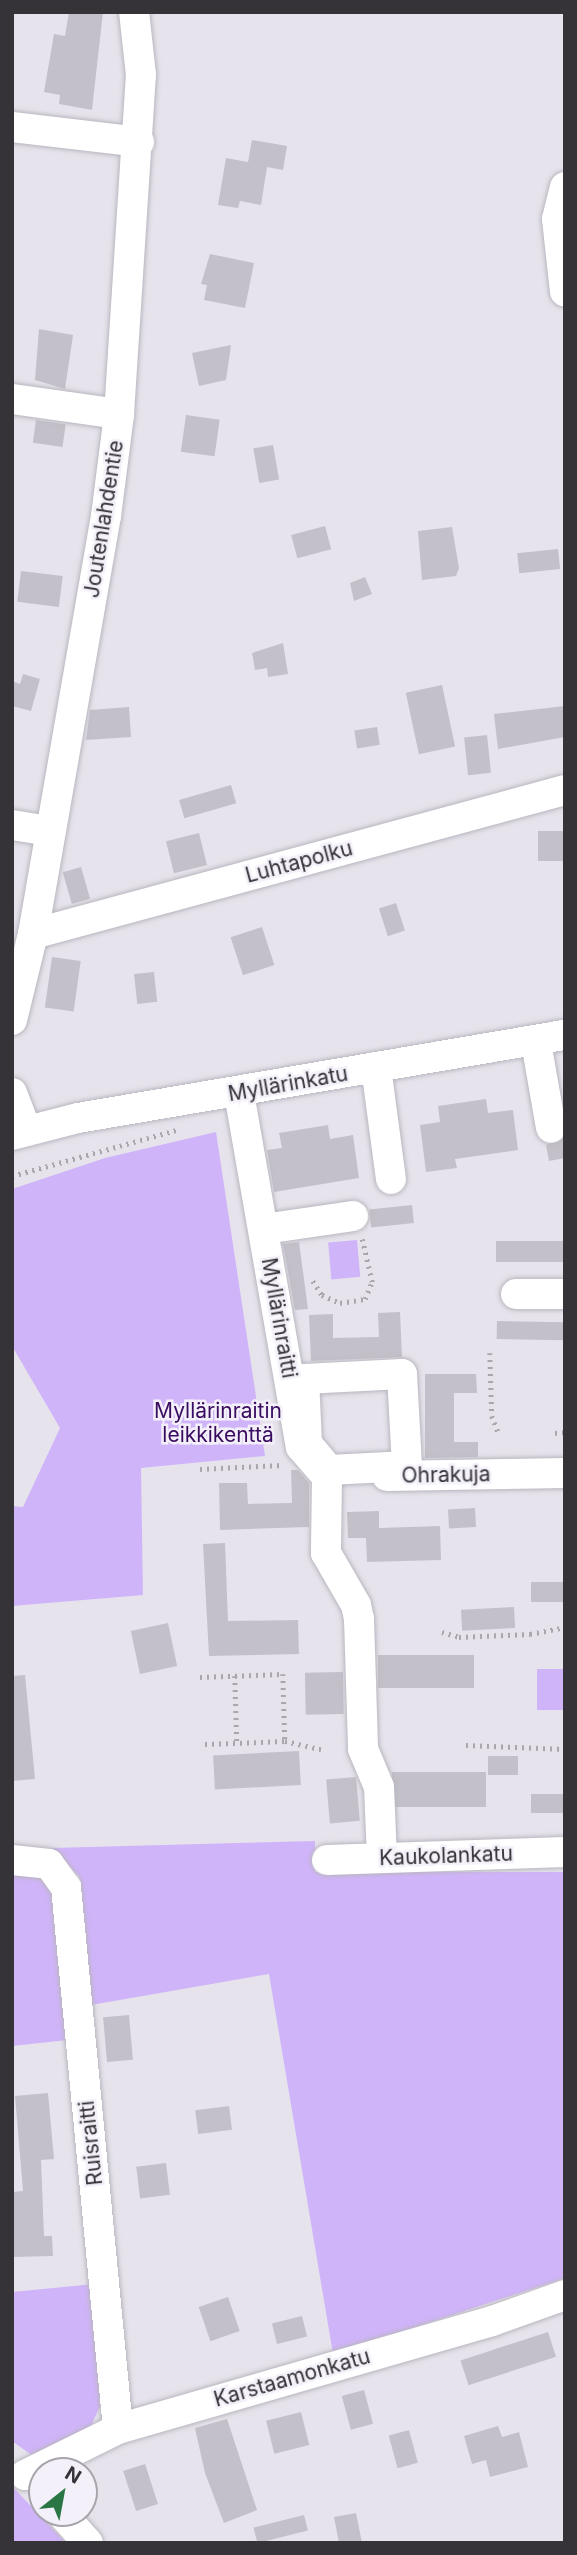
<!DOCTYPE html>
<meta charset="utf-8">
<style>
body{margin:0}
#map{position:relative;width:577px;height:2555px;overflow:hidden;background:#e6e3ec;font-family:Inter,sans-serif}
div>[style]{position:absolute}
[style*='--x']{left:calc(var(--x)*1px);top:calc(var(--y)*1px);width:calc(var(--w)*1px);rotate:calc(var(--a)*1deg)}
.green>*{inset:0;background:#d0b4fa;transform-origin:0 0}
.building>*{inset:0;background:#c3c0c9;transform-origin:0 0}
.path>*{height:4.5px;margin-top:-2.25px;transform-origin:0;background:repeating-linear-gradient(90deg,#a9a6ae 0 2px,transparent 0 7px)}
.roads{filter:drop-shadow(0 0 2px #b9b6bf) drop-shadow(0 0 2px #b9b6bf)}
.minor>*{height:30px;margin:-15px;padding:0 15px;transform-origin:15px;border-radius:15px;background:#fff}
span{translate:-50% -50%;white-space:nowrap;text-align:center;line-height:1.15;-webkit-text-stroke:5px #f3f0f9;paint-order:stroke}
.street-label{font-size:21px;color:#353337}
.park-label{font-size:21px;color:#390c60}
.frame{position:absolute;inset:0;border:14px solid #353337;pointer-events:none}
.north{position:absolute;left:28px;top:2457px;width:70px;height:70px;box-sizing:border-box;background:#f3f0f9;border:2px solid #a7a4ab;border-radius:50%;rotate:31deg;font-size:19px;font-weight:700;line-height:28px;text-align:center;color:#353337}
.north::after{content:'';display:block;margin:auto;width:24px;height:32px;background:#2a7645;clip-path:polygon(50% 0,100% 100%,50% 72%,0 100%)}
</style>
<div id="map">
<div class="green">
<div style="clip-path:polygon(216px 1132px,265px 1456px,141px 1468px,143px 1595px,12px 1606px,12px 1506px,23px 1507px,60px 1428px,12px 1346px,12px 1189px,105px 1158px)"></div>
<div style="left:357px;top:1240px;width:37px;height:29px;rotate:85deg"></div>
<div style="left:565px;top:1669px;width:41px;height:28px;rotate:90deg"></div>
<div style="clip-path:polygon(315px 1841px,315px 1872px,565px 1872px,565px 2278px,333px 2354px,269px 1974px,91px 2005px,79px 1876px,52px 1848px)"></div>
<div style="clip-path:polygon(12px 1870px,33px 1872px,46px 1881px,55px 1897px,68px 2040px,12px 2046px)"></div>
<div style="clip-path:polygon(94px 2284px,104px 2383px,101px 2404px,91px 2426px,46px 2455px,33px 2456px,12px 2441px,12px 2292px)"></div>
<div style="clip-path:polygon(12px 2486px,66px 2543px,12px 2543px)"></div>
</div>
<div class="building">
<div style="clip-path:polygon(69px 12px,103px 12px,92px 110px,59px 104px,60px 95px,44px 92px,54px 34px,65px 36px)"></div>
<div style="clip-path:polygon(252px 140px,287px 146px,283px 170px,267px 167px,261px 205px,240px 201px,238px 208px,218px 205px,226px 158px,248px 162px)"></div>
<div style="clip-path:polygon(210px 254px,254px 263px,245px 308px,204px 300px,207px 285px,201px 284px)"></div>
<div style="clip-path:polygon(39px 329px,73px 335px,65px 389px,35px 380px)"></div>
<div style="clip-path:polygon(231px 345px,226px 380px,199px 386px,192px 353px)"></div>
<div style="left:186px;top:415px;width:34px;height:37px;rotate:8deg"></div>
<div style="left:36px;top:420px;width:30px;height:23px;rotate:8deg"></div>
<div style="left:273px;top:445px;width:35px;height:20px;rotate:80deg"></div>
<div style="left:325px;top:526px;width:24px;height:35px;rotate:75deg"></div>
<div style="clip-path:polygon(452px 527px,459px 568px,456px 576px,422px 580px,418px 531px)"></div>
<div style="left:558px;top:549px;width:20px;height:41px;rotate:84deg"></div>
<div style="left:21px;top:571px;width:42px;height:31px;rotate:7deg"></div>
<div style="clip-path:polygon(365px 577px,372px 594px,354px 601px,350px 583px)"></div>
<div style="clip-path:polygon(283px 643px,288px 674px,268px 677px,267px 668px,255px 670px,252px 653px)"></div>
<div style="clip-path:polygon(23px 674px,40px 679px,31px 711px,12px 706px,12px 681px,20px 684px)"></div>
<div style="left:442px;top:685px;width:63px;height:37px;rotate:78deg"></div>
<div style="clip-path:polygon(565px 706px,565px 737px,498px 749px,494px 714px)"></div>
<div style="clip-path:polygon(129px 707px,131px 737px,86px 740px,90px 710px)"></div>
<div style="left:377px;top:727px;width:18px;height:23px;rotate:81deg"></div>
<div style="left:487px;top:735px;width:38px;height:23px;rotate:84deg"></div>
<div style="left:231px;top:785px;width:19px;height:54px;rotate:74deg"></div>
<div style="left:565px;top:831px;width:30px;height:27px;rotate:90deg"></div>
<div style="left:199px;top:833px;width:33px;height:34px;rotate:76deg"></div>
<div style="left:81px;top:867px;width:33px;height:19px;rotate:74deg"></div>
<div style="left:396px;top:903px;width:29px;height:18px;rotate:72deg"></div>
<div style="left:262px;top:927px;width:40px;height:33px;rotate:72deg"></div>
<div style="left:52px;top:957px;width:29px;height:51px;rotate:8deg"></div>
<div style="left:154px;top:972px;width:30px;height:20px;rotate:84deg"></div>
<div style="clip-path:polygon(486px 1099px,488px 1113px,513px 1110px,518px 1150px,455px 1159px,457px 1168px,426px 1172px,420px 1125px,440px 1122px,438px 1106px)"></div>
<div style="clip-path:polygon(328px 1125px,330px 1139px,353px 1135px,359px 1178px,274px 1192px,267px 1150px,282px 1148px,279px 1133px)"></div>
<div style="clip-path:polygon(565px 1138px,565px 1158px,549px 1161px,546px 1145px)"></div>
<div style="left:412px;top:1205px;width:18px;height:43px;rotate:84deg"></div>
<div style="left:565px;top:1241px;width:21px;height:69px;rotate:90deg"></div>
<div style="clip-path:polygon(299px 1242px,308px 1309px,295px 1310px,283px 1244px)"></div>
<div style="clip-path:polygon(400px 1312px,402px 1357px,311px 1361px,309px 1315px,333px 1314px,333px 1338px,379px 1337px,378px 1313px)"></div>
<div style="left:497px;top:1321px;width:68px;height:18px;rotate:1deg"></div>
<div style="clip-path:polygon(425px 1374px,476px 1374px,477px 1393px,454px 1393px,454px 1442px,478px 1442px,478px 1457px,425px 1458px)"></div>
<div style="clip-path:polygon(291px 1470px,298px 1470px,309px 1483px,309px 1527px,220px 1530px,219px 1483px,247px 1483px,248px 1504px,292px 1503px)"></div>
<div style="left:475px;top:1508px;width:19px;height:27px;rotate:87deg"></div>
<div style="clip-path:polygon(379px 1511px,379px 1528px,440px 1526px,441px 1560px,367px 1562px,366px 1538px,348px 1538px,347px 1512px)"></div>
<div style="clip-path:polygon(225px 1543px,228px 1621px,298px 1620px,299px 1654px,209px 1656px,203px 1544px)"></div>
<div style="left:531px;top:1582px;width:34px;height:20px"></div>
<div style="left:514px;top:1607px;width:21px;height:53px;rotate:87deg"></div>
<div style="left:168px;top:1623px;width:44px;height:38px;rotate:78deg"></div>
<div style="left:474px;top:1655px;width:33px;height:96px;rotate:90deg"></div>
<div style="left:343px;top:1672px;width:42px;height:38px;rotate:89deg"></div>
<div style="clip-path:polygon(25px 1675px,35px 1779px,12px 1781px,12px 1676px)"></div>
<div style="left:299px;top:1751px;width:34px;height:86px;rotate:87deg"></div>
<div style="left:518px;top:1756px;width:19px;height:30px;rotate:90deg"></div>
<div style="left:392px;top:1772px;width:94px;height:35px"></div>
<div style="left:356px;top:1777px;width:44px;height:30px;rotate:85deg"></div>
<div style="left:565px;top:1794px;width:19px;height:34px;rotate:90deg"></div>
<div style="left:129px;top:2015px;width:45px;height:26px;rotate:85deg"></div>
<div style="clip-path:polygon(48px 2093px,54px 2159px,41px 2160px,44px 2236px,52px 2236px,53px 2256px,12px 2257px,12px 2192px,23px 2191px,15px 2096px)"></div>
<div style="left:229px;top:2106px;width:24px;height:34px;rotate:83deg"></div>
<div style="left:166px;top:2163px;width:32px;height:30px;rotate:83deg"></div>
<div style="left:228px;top:2297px;width:36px;height:31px;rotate:71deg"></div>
<div style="left:302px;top:2316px;width:21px;height:31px;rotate:76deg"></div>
<div style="left:548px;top:2332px;width:26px;height:92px;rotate:72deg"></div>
<div style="left:364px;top:2390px;width:35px;height:23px;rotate:75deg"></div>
<div style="left:301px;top:2412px;width:34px;height:36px;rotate:76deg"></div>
<div style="clip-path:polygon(227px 2419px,257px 2510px,224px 2523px,205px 2473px,195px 2428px)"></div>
<div style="clip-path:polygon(498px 2426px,502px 2437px,519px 2432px,528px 2467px,490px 2477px,486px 2460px,472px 2464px,464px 2436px)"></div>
<div style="left:409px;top:2430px;width:34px;height:21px;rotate:75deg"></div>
<div style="left:145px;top:2464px;width:42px;height:23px;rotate:72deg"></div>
<div style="clip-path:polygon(356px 2513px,362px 2543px,339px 2543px,334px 2517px)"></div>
<div style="left:304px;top:2515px;width:16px;height:52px;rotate:76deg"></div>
</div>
<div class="path">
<div style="--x:12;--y:1176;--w:174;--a:-15.6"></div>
<div style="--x:313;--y:1281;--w:17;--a:57"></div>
<div style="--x:322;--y:1295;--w:20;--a:24"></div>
<div style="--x:340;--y:1303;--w:25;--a:-9"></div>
<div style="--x:365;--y:1299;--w:18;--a:-68"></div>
<div style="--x:372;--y:1282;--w:44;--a:-103.1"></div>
<div style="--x:490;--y:1353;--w:63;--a:88.2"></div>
<div style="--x:492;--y:1416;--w:19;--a:69"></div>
<div style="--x:555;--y:1433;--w:10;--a:-6"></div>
<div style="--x:200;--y:1469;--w:83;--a:-2.8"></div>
<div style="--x:442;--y:1632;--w:18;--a:16"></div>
<div style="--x:459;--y:1637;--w:71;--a:-2.4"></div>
<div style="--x:530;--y:1634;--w:36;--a:-11"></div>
<div style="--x:235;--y:1676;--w:67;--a:88.3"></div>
<div style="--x:200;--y:1677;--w:83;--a:-2.1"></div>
<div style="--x:283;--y:1674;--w:67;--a:88.3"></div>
<div style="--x:205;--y:1744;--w:80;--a:-2.1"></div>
<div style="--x:285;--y:1741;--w:37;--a:13"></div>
<div style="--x:466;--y:1745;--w:99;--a:2.3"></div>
</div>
<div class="roads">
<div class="minor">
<div style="--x:12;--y:127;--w:128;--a:6.7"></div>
<div style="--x:565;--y:187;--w:33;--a:104"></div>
<div style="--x:557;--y:219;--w:73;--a:83.7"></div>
<div style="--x:12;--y:399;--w:108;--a:8"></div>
<div style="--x:12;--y:825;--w:38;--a:9"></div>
<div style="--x:33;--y:934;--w:551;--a:-15.15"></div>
<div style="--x:12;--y:1020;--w:89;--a:-76.3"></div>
<div style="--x:33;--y:934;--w:424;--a:-80.1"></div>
<div style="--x:106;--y:516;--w:103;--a:-82.7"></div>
<div style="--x:119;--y:414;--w:340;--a:-86.3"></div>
<div style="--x:141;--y:75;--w:63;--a:-96.3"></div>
<div style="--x:536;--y:1042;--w:87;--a:80.1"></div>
<div style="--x:376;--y:1067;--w:113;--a:82.4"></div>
<div style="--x:12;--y:1093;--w:39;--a:69"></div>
<div style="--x:239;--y:1093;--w:359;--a:80.1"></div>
<div style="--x:301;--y:1447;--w:40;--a:49"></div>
<div style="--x:327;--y:1477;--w:76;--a:90.8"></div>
<div style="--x:326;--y:1553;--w:60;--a:60"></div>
<div style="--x:356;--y:1605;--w:14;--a:78"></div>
<div style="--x:359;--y:1619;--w:130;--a:88.2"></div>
<div style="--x:363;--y:1749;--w:41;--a:67.2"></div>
<div style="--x:379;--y:1787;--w:71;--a:87.6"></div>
<div style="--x:12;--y:1135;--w:68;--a:-14.4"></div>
<div style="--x:78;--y:1118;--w:494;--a:-9.7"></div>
<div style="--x:264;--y:1229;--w:90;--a:-8.3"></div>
<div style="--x:516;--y:1294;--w:49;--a:0"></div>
<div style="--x:402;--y:1374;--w:92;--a:86.9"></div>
<div style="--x:407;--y:1466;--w:78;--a:177.1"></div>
<div style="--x:329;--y:1470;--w:34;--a:-130"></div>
<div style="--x:307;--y:1444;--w:65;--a:-92.6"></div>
<div style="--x:304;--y:1379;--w:98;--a:-2.9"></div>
<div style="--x:387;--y:1476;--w:178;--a:-1"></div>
<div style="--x:12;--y:1860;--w:37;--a:6"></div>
<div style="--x:49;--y:1864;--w:29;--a:54"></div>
<div style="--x:66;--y:1887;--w:544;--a:84.52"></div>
<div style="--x:327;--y:1860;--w:238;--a:-1.9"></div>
<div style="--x:25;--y:2475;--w:104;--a:-26.3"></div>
<div style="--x:118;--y:2429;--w:389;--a:-16.1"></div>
<div style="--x:492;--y:2321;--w:77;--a:-19.6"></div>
<div style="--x:61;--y:2513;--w:40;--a:48"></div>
</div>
</div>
<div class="street-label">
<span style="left:104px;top:519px;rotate:-81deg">Joutenlahdentie</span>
<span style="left:299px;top:862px;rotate:-15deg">Luhtapolku</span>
<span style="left:288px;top:1084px;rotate:-10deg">Myllärinkatu</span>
<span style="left:279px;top:1318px;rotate:80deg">Myllärinraitti</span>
<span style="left:446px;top:1475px;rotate:-1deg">Ohrakuja</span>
<span style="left:446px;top:1856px;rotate:-2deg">Kaukolankatu</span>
<span style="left:91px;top:2143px;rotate:-96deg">Ruisraitti</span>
<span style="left:292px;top:2378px;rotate:-16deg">Karstaamonkatu</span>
</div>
<div class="park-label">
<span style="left:218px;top:1423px">Myllärinraitin<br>leikkikenttä</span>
</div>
<div class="frame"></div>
<div class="north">N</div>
</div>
